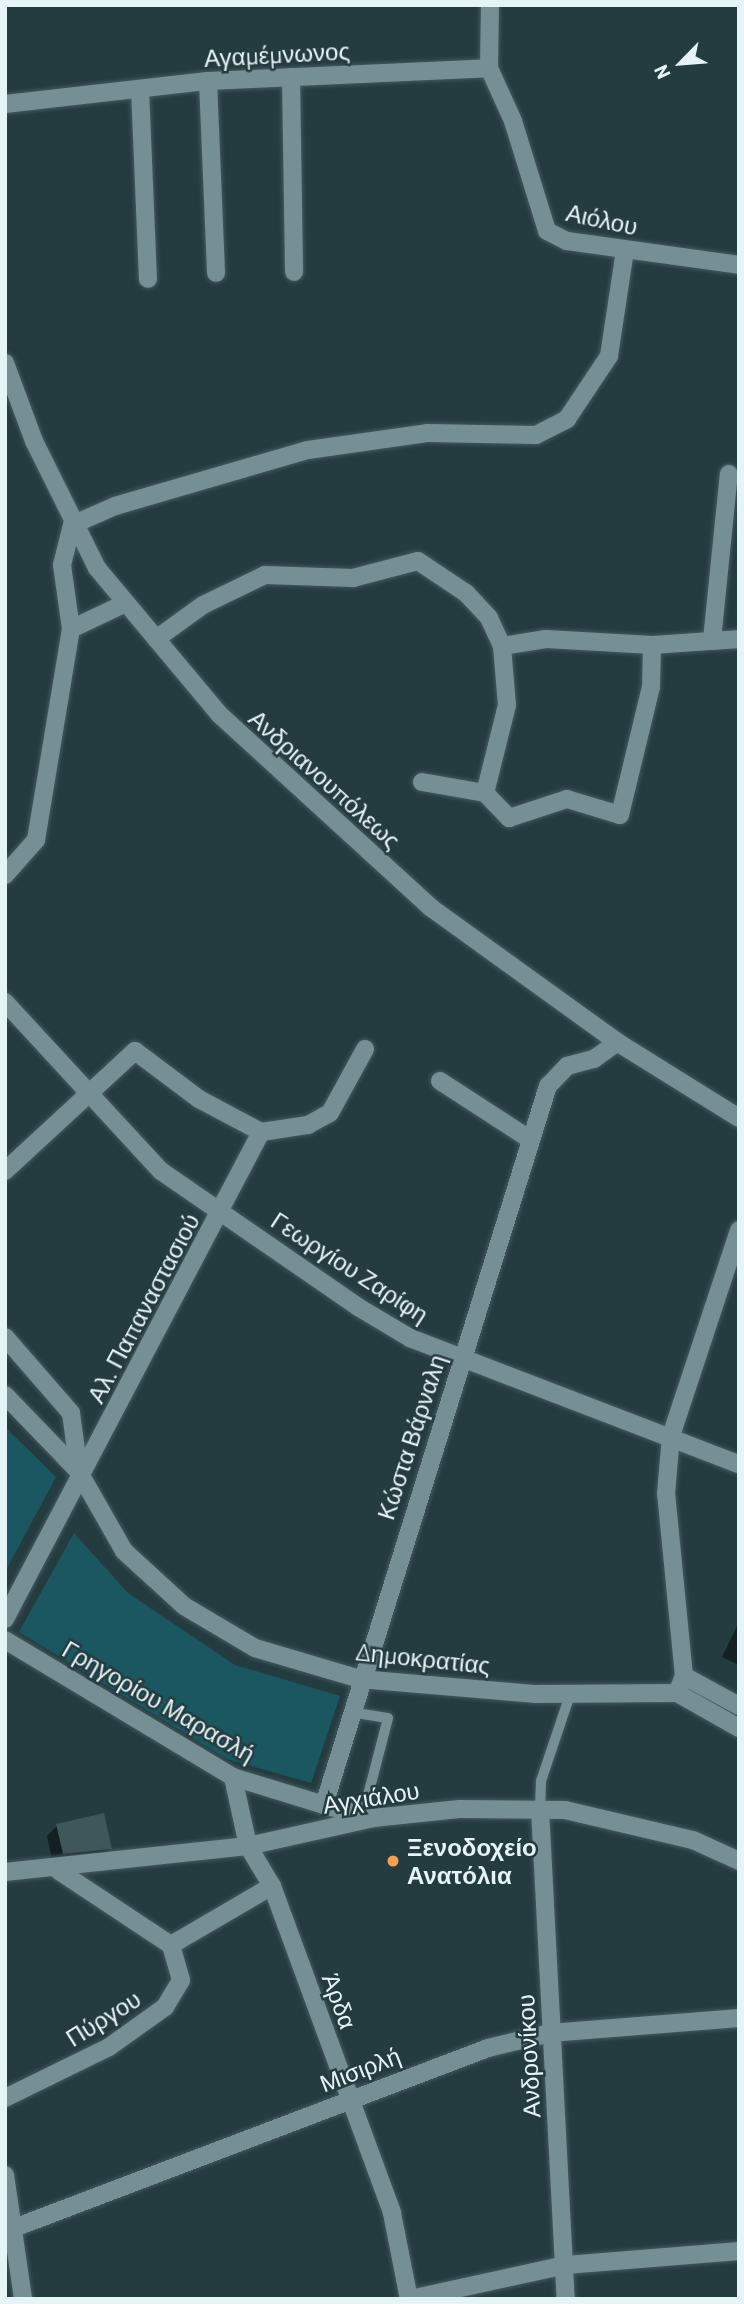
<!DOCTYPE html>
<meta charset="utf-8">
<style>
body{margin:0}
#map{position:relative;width:744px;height:2304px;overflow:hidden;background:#243b40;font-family:Barlow,sans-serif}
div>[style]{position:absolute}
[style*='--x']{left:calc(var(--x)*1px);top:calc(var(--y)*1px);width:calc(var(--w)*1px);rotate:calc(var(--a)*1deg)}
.green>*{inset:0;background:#1a5761}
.shadow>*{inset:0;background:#0007}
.building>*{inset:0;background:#3f565b}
.roads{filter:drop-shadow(0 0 2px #44595c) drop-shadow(0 0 2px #44595c)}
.service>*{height:10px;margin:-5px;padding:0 5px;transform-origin:5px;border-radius:5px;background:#768f94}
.minor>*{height:18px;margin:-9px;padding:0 9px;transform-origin:9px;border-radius:9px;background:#768f94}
.tertiary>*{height:18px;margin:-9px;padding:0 9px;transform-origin:9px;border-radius:9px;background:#768f94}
.dots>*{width:19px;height:19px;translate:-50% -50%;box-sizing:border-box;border:4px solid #243b40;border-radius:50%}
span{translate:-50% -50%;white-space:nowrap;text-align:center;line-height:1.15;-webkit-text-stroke:5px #243b40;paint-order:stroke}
.street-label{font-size:24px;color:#e7f4f7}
.poi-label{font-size:24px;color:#e7f4f7;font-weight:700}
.left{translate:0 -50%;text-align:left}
.frame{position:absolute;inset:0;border:7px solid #e7f4f7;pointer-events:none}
.north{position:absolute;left:646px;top:28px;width:70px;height:70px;-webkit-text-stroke:5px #243b40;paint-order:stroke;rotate:245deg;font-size:19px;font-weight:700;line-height:28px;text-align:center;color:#e7f4f7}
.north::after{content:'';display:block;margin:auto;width:24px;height:32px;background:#e7f4f7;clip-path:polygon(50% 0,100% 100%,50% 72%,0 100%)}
</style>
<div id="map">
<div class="green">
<div style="clip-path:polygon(5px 1427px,56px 1477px,5px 1572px)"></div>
<div style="clip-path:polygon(74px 1533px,128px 1593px,235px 1665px,340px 1696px,311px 1783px,227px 1759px,19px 1632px)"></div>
</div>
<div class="shadow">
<div style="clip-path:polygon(739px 1622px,739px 1665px,722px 1657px)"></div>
<div style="clip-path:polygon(57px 1826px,110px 1849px,100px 1858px,53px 1864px,47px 1836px)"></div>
</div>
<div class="building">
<div style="clip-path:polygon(104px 1813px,112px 1849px,63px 1854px,56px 1824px)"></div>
</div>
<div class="roads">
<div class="service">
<div style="--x:350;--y:1712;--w:38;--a:9"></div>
<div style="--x:388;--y:1718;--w:100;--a:104.5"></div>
<div style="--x:540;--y:1809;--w:28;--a:-88"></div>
<div style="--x:541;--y:1781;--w:91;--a:-71.4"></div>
</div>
<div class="minor">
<div style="--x:489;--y:68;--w:58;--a:65.6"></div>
<div style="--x:513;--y:121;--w:115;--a:72.8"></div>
<div style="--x:547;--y:231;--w:22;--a:27"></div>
<div style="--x:567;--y:241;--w:174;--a:7.9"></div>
<div style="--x:291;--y:77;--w:195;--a:89.1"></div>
<div style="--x:208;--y:81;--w:192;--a:87.6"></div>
<div style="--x:140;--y:89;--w:190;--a:87.6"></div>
<div style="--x:5;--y:104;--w:204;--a:-6.5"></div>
<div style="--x:208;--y:81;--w:281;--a:-2.6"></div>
<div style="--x:489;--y:68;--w:63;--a:-89.1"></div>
<div style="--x:5;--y:363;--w:83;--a:69.6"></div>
<div style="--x:34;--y:441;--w:142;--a:63.6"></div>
<div style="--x:97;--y:568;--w:192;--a:50.1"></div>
<div style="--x:220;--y:715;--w:285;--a:42.4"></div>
<div style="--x:430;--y:907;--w:231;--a:35.8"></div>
<div style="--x:617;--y:1042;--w:144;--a:31.9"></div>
<div style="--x:71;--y:629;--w:65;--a:-98"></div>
<div style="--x:62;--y:565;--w:41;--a:-76"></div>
<div style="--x:72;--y:525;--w:47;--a:-23.8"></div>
<div style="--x:115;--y:506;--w:201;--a:-16.2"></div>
<div style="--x:308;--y:450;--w:120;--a:-8.1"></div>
<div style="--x:427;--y:433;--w:109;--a:1.1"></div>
<div style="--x:536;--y:435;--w:35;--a:-27"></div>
<div style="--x:567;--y:419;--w:76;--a:-56.3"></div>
<div style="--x:609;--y:356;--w:107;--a:-81.4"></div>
<div style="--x:156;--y:639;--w:58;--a:-35.9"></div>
<div style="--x:203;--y:605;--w:69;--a:-25.8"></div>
<div style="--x:265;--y:575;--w:88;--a:2"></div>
<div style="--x:353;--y:578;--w:67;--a:-14.7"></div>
<div style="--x:418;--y:561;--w:58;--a:33.7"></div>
<div style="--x:466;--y:593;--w:34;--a:47"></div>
<div style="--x:489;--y:618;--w:31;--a:65"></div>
<div style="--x:502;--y:646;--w:59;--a:85.2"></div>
<div style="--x:507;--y:705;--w:91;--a:104"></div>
<div style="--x:485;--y:793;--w:35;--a:46"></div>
<div style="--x:509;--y:818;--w:61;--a:-18.1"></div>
<div style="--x:567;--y:799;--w:55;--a:16.8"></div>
<div style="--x:620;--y:815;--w:132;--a:-76.4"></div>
<div style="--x:651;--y:687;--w:42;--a:-88.6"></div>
<div style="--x:652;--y:645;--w:106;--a:-176.8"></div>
<div style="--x:546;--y:639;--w:45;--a:171"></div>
<div style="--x:712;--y:640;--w:167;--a:-84.2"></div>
<div style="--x:652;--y:645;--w:87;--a:-3.9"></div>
<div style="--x:422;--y:782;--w:64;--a:9.9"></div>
<div style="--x:5;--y:875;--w:47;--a:-48.5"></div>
<div style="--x:36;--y:840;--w:214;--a:-80.6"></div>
<div style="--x:71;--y:629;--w:59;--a:-25.3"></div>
<div style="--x:5;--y:1002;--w:230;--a:47.3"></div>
<div style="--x:161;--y:1171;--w:239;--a:34.6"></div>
<div style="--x:358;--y:1307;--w:61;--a:30.8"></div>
<div style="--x:410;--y:1338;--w:352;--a:21"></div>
<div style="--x:440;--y:1081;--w:108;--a:33"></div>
<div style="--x:261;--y:1132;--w:48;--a:-8.5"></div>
<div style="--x:308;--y:1125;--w:25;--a:-29"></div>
<div style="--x:330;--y:1113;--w:73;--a:-61.3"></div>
<div style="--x:5;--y:1171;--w:177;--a:-42.7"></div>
<div style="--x:135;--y:1051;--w:80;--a:36.9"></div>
<div style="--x:199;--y:1099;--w:70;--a:28"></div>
<div style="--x:5;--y:1337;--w:101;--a:49"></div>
<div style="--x:71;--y:1413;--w:60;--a:82.3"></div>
<div style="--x:79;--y:1472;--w:91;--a:60.3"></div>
<div style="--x:124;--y:1551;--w:81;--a:42.5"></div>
<div style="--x:184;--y:1606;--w:82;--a:30.6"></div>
<div style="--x:255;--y:1648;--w:109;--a:16.4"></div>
<div style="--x:360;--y:1679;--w:177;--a:4.9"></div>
<div style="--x:536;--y:1694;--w:141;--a:-0.4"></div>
<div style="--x:677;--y:1693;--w:18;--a:-68"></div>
<div style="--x:684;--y:1676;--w:183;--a:-95.6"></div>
<div style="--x:666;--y:1494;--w:58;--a:-85.1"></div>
<div style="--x:671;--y:1436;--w:217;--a:-71.7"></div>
<div style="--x:5;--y:1395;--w:107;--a:46.1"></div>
<div style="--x:5;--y:1619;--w:550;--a:-62.27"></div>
<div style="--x:233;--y:1777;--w:71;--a:77.7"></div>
<div style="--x:248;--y:1846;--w:47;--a:59"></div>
<div style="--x:272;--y:1886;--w:348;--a:69.8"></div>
<div style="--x:392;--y:2213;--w:88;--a:78.8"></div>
<div style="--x:324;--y:1805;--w:753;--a:-72.7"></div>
<div style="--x:548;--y:1086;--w:28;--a:-46"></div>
<div style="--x:567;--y:1066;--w:28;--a:-15"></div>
<div style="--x:594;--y:1059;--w:29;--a:-36"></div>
<div style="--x:540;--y:1809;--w:491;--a:87"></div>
<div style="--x:59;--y:1871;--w:134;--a:33.5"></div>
<div style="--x:171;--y:1945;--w:117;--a:-30.3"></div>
<div style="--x:5;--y:1872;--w:244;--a:-6.1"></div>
<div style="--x:248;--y:1846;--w:128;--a:-12.6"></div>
<div style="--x:5;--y:2098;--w:116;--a:-26.1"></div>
<div style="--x:109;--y:2047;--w:69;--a:-35.5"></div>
<div style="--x:165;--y:2007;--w:31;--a:-59"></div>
<div style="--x:181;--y:1980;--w:36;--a:-106"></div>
<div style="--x:14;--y:2228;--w:507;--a:-20.79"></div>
<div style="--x:488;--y:2048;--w:64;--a:-13.6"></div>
<div style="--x:550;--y:2033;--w:190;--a:-4.5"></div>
<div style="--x:410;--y:2299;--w:160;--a:-12.3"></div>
<div style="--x:566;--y:2265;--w:174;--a:-4.6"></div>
</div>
<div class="tertiary">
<div style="--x:5;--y:1640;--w:266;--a:31"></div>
<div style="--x:233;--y:1777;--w:95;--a:17.1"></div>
<div style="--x:324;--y:1805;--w:51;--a:14.9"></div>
<div style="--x:373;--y:1818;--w:87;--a:-5.9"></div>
<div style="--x:460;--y:1809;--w:105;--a:0.5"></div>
<div style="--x:565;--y:1810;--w:131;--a:13.2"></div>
<div style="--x:693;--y:1840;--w:51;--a:24.5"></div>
<div style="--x:684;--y:1676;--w:63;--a:28.6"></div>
<div style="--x:677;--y:1693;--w:71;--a:29.4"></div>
<div style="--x:5;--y:2175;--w:125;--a:81.7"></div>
</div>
</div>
<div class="dots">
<div style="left:393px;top:1861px;background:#f9a04c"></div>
</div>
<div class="street-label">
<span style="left:277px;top:54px;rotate:-3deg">Αγαμέμνωνος</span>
<span style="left:602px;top:219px;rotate:12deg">Αιόλου</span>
<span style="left:325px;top:779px;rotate:42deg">Ανδριανουπόλεως</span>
<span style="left:350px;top:1267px;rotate:33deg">Γεωργίου Ζαρίφη</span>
<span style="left:143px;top:1308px;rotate:-62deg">Αλ. Παπαναστασιού</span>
<span style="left:411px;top:1437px;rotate:-72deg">Κώστα Βάρναλη</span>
<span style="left:423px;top:1658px;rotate:6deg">Δημοκρατίας</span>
<span style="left:159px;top:1701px;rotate:30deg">Γρηγορίου Μαρασλή</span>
<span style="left:371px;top:1797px;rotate:-9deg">Αγχιάλου</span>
<span style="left:340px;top:2001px;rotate:70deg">Άρδα</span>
<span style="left:103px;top:2018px;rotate:-32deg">Πύργου</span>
<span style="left:528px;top:2056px;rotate:-93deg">Ανδρονίκου</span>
<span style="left:360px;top:2069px;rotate:-21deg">Μισιρλή</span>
</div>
<div class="poi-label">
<span class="left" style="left:407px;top:1861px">Ξενοδοχείο<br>Ανατόλια</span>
</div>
<div class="frame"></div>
<div class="north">N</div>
</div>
